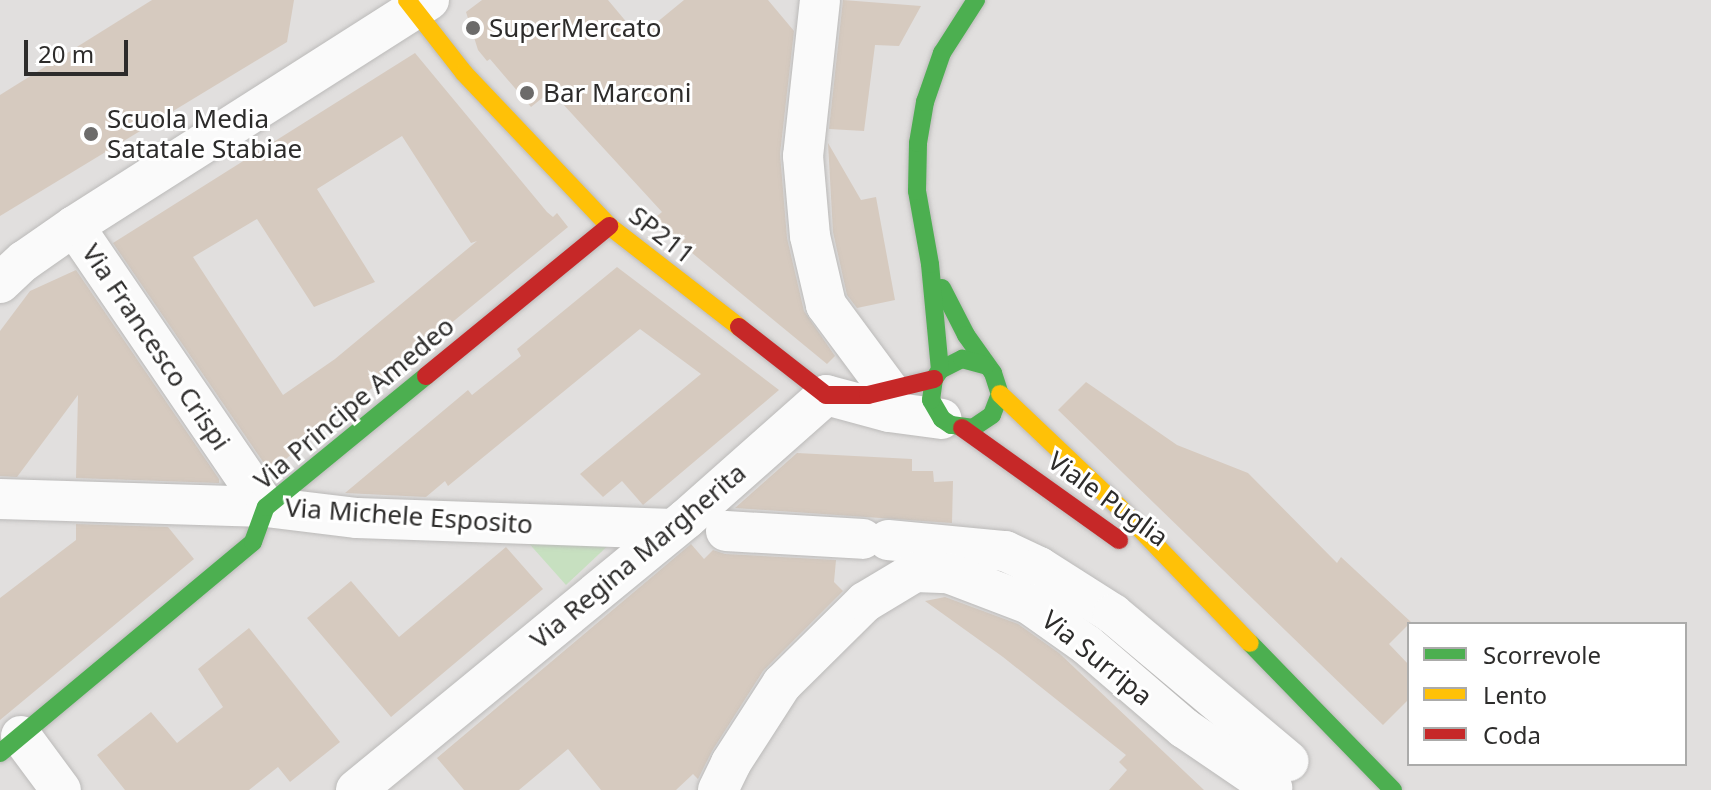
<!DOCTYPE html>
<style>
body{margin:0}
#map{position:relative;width:1711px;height:790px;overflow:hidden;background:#e1dfde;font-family:"Noto Sans",sans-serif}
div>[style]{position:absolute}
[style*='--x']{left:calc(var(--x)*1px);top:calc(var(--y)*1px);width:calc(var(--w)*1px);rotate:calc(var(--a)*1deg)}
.green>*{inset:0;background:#c7e0c0}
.building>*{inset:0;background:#d6cabf}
.roads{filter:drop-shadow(0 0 2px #bbbab9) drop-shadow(0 0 2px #bbbab9)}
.street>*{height:40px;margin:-20px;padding:0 20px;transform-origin:20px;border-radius:20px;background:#fafafa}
.fast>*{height:18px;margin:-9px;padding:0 9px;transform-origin:9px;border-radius:9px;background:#4caf50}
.slow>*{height:18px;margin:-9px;padding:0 9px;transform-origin:9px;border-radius:9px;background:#ffc107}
.jam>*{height:18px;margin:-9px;padding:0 9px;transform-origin:9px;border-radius:9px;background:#c62828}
.dots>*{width:22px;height:22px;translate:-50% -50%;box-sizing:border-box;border:4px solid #fff;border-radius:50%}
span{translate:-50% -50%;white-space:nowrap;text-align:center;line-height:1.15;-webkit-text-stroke:6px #fff;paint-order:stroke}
.poi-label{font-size:26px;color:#2d2c2b}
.left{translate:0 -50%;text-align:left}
.street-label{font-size:26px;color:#2d2c2b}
.legend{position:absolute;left:1407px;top:622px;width:280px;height:144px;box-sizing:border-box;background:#fff;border:2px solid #ababaa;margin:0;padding:10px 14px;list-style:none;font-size:24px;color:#2d2c2b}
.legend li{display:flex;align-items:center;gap:16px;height:40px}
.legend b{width:40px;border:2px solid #ababaa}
.scale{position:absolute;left:24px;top:40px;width:104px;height:36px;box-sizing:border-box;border:4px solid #2d2c2b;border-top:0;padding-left:10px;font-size:24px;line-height:28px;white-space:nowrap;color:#2d2c2b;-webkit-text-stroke:6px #fff;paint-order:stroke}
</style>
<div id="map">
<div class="green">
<div style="clip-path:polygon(525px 539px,614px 540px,566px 585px)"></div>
</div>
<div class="building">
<div style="clip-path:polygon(152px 0,294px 0,287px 42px,0 216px,0 95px)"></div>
<div style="clip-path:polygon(482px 0,608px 0,639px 37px,684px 0,768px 0,794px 31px,780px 154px,787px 238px,804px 311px,835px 356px,827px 364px,652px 220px,662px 212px,551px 91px,531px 107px,490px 59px,487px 61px,478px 50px,466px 12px)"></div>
<div style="clip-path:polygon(843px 0,921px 6px,899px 46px,875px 45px,864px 131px,829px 129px)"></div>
<div style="clip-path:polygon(evenodd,415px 53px,547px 212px,553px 217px,557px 213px,568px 227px,270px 472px,113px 243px,415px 53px,402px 136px,471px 243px,477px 241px,335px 359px,283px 395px,193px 257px,257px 219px,314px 307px,375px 282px,317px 189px,402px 136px)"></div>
<div style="clip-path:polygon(828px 143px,861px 200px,876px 197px,895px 300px,857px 308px,847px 295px,833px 232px)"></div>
<div style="clip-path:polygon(617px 267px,779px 390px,643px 505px,622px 481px,603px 497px,580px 474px,701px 374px,640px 329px,448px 486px,445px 481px,426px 497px,345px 493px,468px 390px,472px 395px,521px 356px,517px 349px)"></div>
<div style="clip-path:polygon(76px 270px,219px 479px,219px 483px,76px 478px,78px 395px,17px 477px,0 476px,0 331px,30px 291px)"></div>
<div style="clip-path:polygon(1086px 382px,1177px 445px,1248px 473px,1337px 563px,1341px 557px,1411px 622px,1389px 644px,1409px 665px,1409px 699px,1383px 725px,1058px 410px)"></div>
<div style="clip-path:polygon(797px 453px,912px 459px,912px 471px,933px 471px,934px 482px,953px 481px,952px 523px,735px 508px)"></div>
<div style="clip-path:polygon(76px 524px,168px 527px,194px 559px,0 720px,0 598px,76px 540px)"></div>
<div style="clip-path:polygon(691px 544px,704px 559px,713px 550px,725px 554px,836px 560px,834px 582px,843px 591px,763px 671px,712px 751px,698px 779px,693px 774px,676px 790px,601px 790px,568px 749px,519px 790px,464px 790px,437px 758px)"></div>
<div style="clip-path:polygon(506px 547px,543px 589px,391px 717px,307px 618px,351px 581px,399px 637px)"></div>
<div style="clip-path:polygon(945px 597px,1018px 624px,1059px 653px,1204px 790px,1109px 790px,1127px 770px,1119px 762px,1126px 755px,1003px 657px,925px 601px)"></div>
<div style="clip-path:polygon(249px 628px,340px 742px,290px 782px,278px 767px,249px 790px,125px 790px,97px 755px,151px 712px,177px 743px,223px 707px,198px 669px)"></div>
</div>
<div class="roads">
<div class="street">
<div style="--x:820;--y:0;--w:157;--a:96.2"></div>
<div style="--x:803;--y:156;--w:80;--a:85"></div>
<div style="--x:810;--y:236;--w:71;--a:76.9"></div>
<div style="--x:826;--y:305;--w:106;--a:53.5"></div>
<div style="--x:74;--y:226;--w:340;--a:55.7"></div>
<div style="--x:0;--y:283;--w:33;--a:-43"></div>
<div style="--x:24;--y:261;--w:61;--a:-35"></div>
<div style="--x:74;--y:226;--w:421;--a:-32.5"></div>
<div style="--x:0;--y:499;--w:266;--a:1.7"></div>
<div style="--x:266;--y:507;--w:92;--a:6.9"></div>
<div style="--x:357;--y:518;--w:316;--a:2"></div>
<div style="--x:726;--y:531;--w:137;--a:3.3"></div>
<div style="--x:888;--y:540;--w:118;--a:5.4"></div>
<div style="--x:1005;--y:551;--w:38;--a:25"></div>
<div style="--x:1039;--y:567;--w:88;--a:32.4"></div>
<div style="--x:1113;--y:614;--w:229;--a:40"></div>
<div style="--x:21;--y:736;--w:67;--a:53.5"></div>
<div style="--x:356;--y:790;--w:427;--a:-39.4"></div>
<div style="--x:686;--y:519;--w:187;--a:-41.5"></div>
<div style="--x:826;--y:395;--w:65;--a:15.1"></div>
<div style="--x:889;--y:412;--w:53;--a:7.5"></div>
<div style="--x:718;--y:790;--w:30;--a:-64"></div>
<div style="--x:731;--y:763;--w:94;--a:-57.2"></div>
<div style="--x:782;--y:684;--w:117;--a:-44.7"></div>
<div style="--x:865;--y:602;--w:58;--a:-31"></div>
<div style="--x:915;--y:572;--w:33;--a:2"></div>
<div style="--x:948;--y:573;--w:87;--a:20.9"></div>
<div style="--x:1029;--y:604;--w:71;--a:35.3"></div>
<div style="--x:1087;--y:645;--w:128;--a:40.6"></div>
<div style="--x:1184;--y:728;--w:107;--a:34.3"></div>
</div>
<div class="fast">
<div style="--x:942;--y:288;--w:53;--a:62.9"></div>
<div style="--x:966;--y:335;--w:47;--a:54.6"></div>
<div style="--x:993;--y:373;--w:22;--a:72"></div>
<div style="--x:1000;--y:394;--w:22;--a:111"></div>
<div style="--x:992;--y:415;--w:23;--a:146"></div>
<div style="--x:973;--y:428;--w:22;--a:-172"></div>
<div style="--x:951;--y:425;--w:11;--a:-146"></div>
<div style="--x:942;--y:419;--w:22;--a:-120"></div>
<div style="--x:931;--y:400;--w:21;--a:-82"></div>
<div style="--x:934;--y:379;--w:11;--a:-56"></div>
<div style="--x:940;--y:370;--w:25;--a:-27"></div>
<div style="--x:962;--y:359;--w:24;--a:15"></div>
<div style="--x:940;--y:370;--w:106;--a:-95.4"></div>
<div style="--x:930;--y:264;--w:74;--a:-100.1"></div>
<div style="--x:917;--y:191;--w:48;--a:-88.8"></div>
<div style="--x:918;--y:143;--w:42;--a:-80.3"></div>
<div style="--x:925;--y:102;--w:52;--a:-70.9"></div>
<div style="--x:942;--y:53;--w:63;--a:-57.3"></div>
<div style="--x:1250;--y:643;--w:205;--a:45.8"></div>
<div style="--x:0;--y:753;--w:329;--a:-39.8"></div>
<div style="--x:253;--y:542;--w:37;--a:-70"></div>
<div style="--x:266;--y:507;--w:207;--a:-39.3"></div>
</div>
<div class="slow">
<div style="--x:407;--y:0;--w:93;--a:52"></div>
<div style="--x:464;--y:73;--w:211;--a:46.5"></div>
<div style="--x:609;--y:226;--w:165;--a:37.8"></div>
<div style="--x:1000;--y:394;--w:163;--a:43.5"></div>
<div style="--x:1118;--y:506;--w:190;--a:46.1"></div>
</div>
<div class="jam">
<div style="--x:739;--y:327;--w:110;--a:38"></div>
<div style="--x:826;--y:395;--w:42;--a:0"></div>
<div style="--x:868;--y:395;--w:68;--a:-13.6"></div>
<div style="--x:426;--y:376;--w:237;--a:-39.3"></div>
<div style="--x:962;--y:428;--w:193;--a:35.5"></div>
</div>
</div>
<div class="dots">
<div style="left:473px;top:28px;background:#6c6b6a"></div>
<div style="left:527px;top:93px;background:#6c6b6a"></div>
<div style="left:91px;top:134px;background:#6c6b6a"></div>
</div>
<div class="poi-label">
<span class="left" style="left:489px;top:28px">SuperMercato</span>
<span class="left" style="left:543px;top:93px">Bar Marconi</span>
<span class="left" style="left:107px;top:134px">Scuola Media<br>Satatale Stabiae</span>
</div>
<div class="street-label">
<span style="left:662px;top:235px;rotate:38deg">SP211</span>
<span style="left:156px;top:347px;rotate:56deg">Via Francesco Crispi</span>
<span style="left:354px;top:403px;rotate:-40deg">Via Principe Amedeo</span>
<span style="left:1108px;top:499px;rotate:36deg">Viale Puglia</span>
<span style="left:409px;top:516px;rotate:4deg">Via Michele Esposito</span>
<span style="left:638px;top:556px;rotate:-40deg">Via Regina Margherita</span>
<span style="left:1097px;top:658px;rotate:39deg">Via Surripa</span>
</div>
<ul class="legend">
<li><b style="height:10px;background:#4caf50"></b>Scorrevole</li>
<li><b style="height:10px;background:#ffc107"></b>Lento</li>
<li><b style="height:10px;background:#c62828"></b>Coda</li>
</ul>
<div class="scale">20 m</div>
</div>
